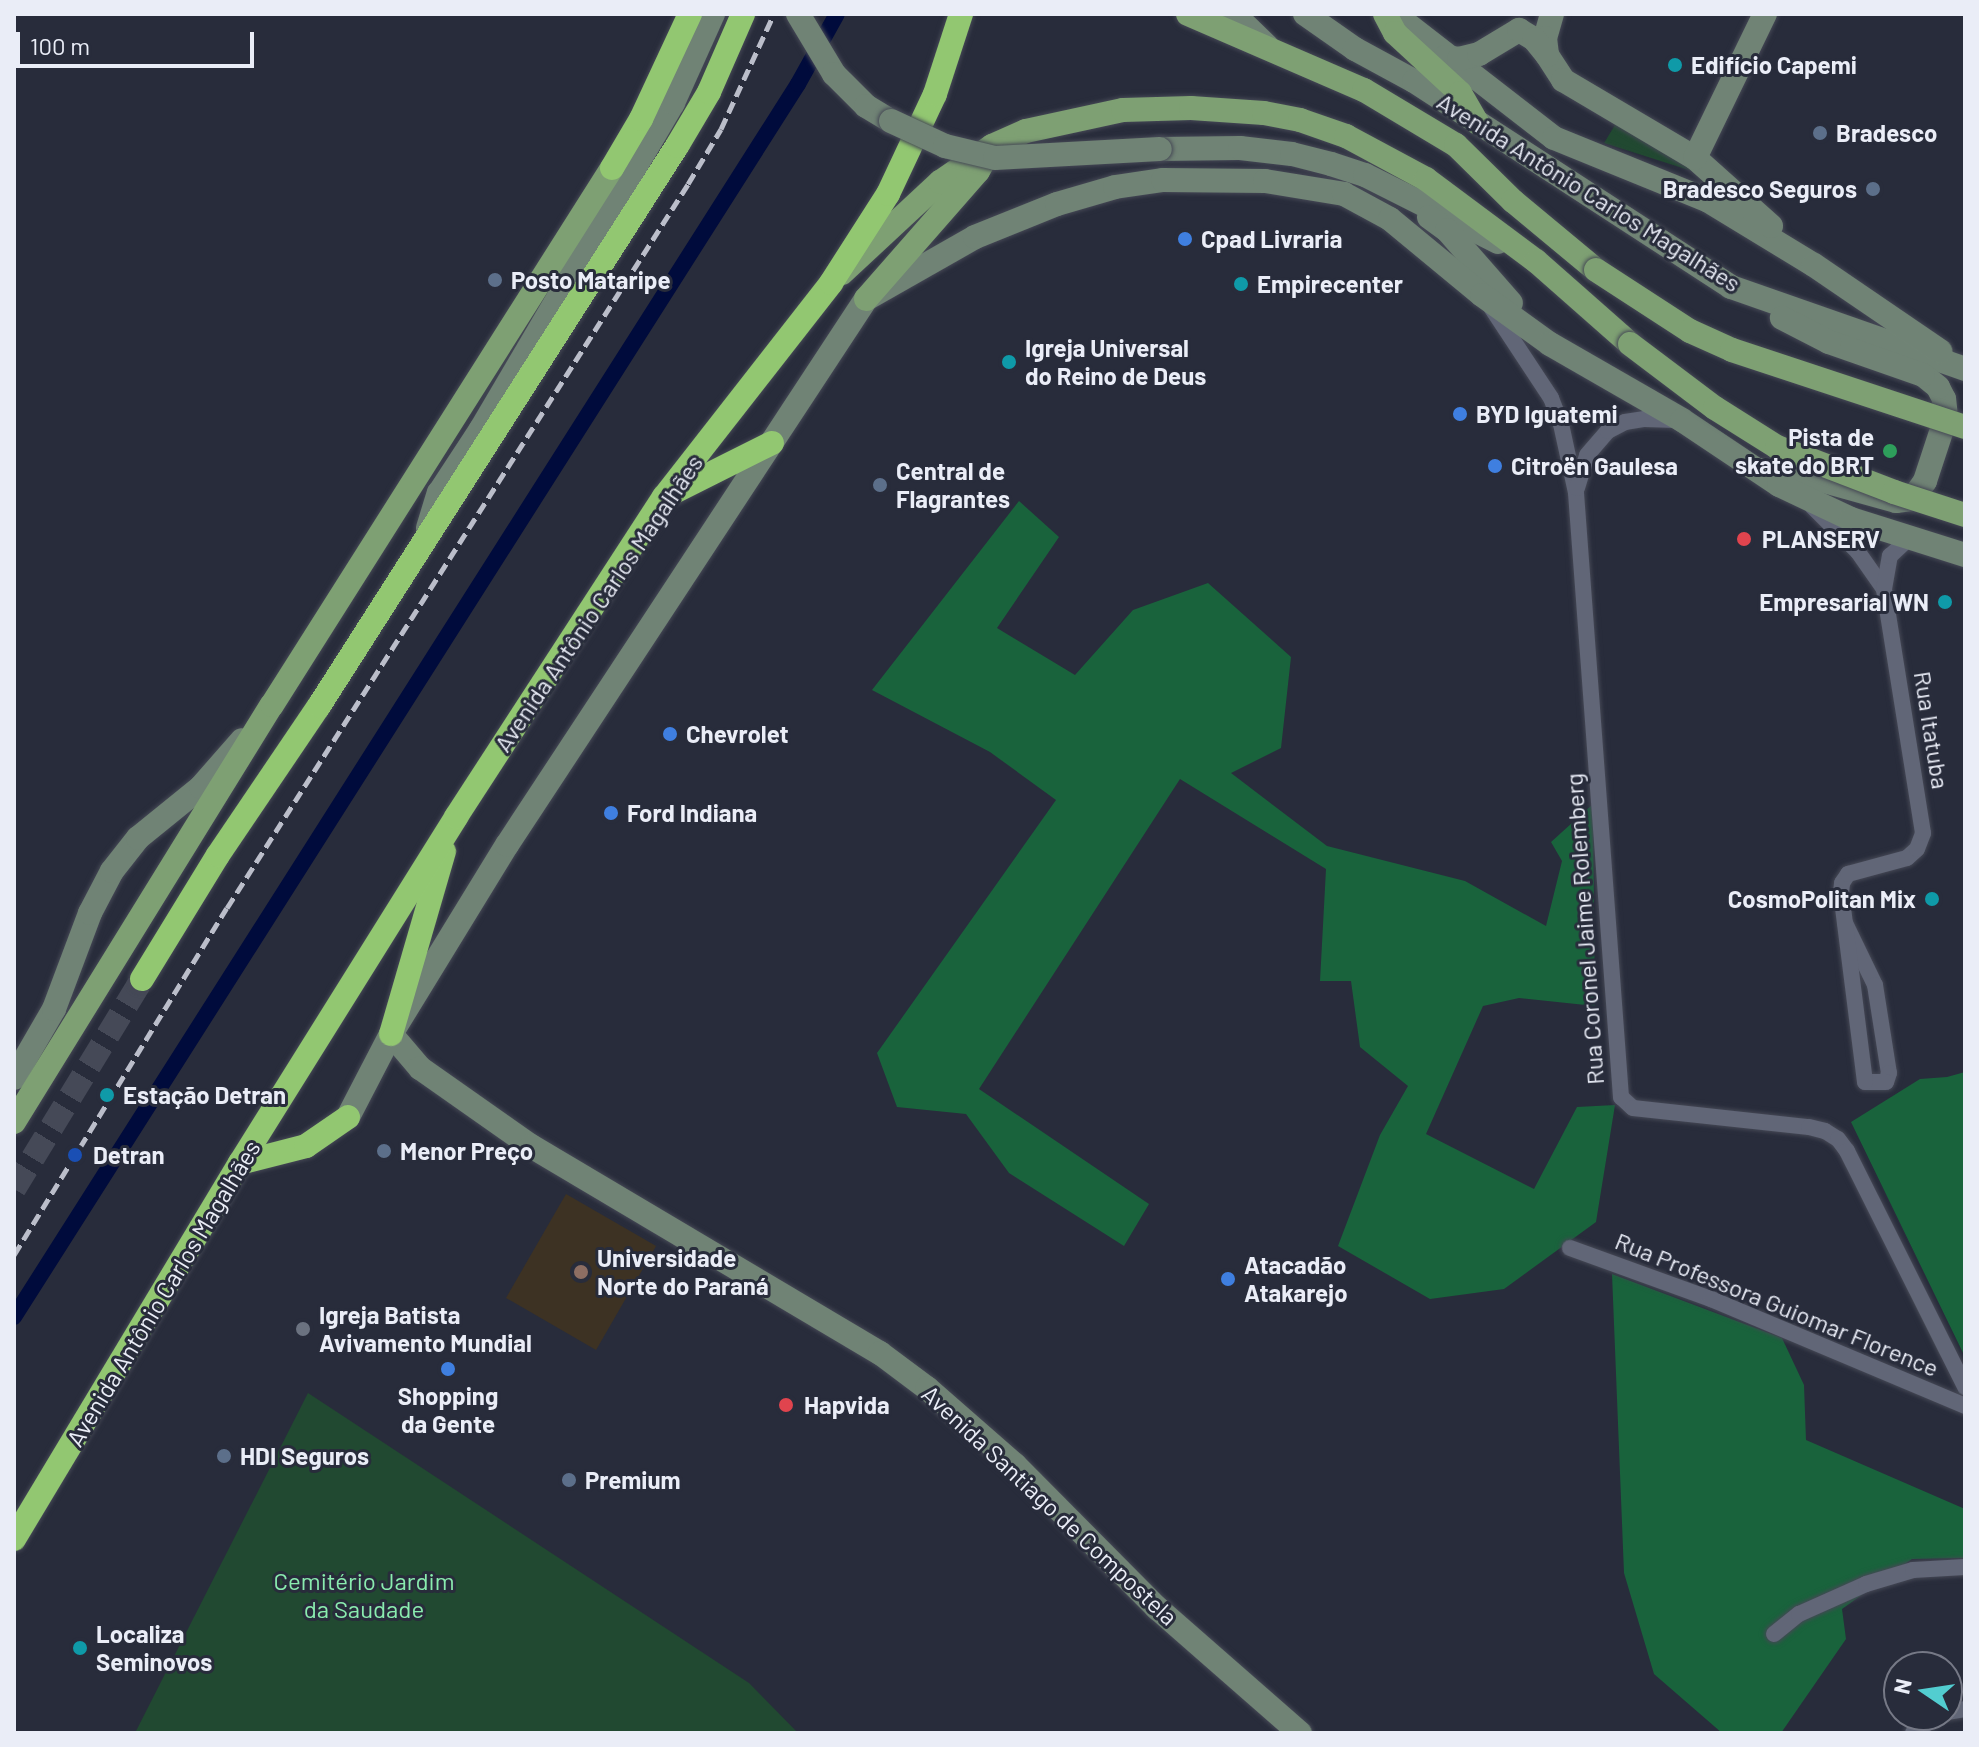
<!DOCTYPE html>
<meta charset="utf-8">
<style>
body{margin:0}
#map{position:relative;width:1979px;height:1747px;overflow:hidden;background:#282c3b;font-family:Barlow,sans-serif}
div>[style]{position:absolute}
[style*='--x']{left:calc(var(--x)*1px);top:calc(var(--y)*1px);width:calc(var(--w)*1px);rotate:calc(var(--a)*1deg)}
.education>*{inset:0;background:#3d3223;transform-origin:0 0}
.green>*{inset:0;background:#214931}
.forest>*{inset:0;background:#19633c}
.canal>*{height:16px;margin:-8px;padding:0 8px;transform-origin:8px;border-radius:8px;background:#000b3c}
.highway-tunnel>*{height:24px;margin-top:-12px;transform-origin:0;background:repeating-linear-gradient(90deg,#454957 0 24px,transparent 0 36px)}
.roads{filter:drop-shadow(0 0 2px #454855) drop-shadow(0 0 2px #454855)}
.street>*{height:16px;margin:-8px;padding:0 8px;transform-origin:8px;border-radius:8px;background:#616677}
.secondary>*{height:24px;margin:-12px;padding:0 12px;transform-origin:12px;border-radius:12px;background:#708375}
.primary>*{height:24px;margin:-12px;padding:0 12px;transform-origin:12px;border-radius:12px;background:#7ea073}
.highway>*{height:24px;margin:-12px;padding:0 12px;transform-origin:12px;border-radius:12px;background:#92c771}
.rail>*{height:5px;margin-top:-2.5px;transform-origin:0;background:repeating-linear-gradient(90deg,#bbbeca 0 12px,transparent 0 18px)}
.bridges{filter:drop-shadow(0 0 2px #454855) drop-shadow(0 0 2px #454855)}
.secondary-bridge>*{height:24px;margin:-12px;padding:0 12px;transform-origin:12px;border-radius:12px;background:#708375}
.primary-bridge>*{height:24px;margin:-12px;padding:0 12px;transform-origin:12px;border-radius:12px;background:#7ea073}
.dots>*{width:22px;height:22px;translate:-50% -50%;box-sizing:border-box;border:4px solid #282c3b;border-radius:50%}
span{translate:-50% -50%;white-space:nowrap;text-align:center;line-height:1.15;-webkit-text-stroke:6px #282c3b;paint-order:stroke}
.poi-label{font-size:24px;color:#eaedf7;font-weight:700}
.left{translate:0 -50%;text-align:left}
.right{translate:-100% -50%;text-align:right}
.street-label{font-size:24px;color:#eaedf7}
.park-label{font-size:24px;color:#8aecaf}
.frame{position:absolute;inset:0;border:16px solid #eaedf7;pointer-events:none}
.north{position:absolute;left:1883px;top:1651px;width:80px;height:80px;box-sizing:border-box;background:#282c3b;border:2px solid #767986;border-radius:50%;rotate:283deg;font-size:22px;font-weight:700;line-height:32px;text-align:center;color:#eaedf7}
.north::after{content:'';display:block;margin:auto;width:28px;height:36px;background:#52cdd0;clip-path:polygon(50% 0,100% 100%,50% 72%,0 100%)}
.scale{position:absolute;left:16px;top:32px;width:238px;height:36px;box-sizing:border-box;border:4px solid #eaedf7;border-top:0;padding-left:10px;font-size:24px;line-height:28px;white-space:nowrap;color:#eaedf7;-webkit-text-stroke:6px #282c3b;paint-order:stroke}
</style>
<div id="map">
<div class="education">
<div style="left:566px;top:1194px;width:104px;height:120px;rotate:30deg"></div>
</div>
<div class="green">
<div style="clip-path:polygon(1615px 125px,1717px 179px,1604px 143px)"></div>
<div style="clip-path:polygon(308px 1393px,749px 1683px,798px 1733px,135px 1733px)"></div>
</div>
<div class="forest">
<div style="clip-path:polygon(1019px 501px,1059px 537px,997px 628px,1075px 675px,1133px 610px,1208px 583px,1291px 657px,1281px 748px,1231px 773px,1327px 846px,1465px 881px,1546px 926px,1562px 861px,1551px 842px,1593px 804px,1595px 1006px,1519px 998px,1483px 1006px,1426px 1134px,1534px 1189px,1577px 1107px,1615px 1105px,1596px 1222px,1504px 1289px,1430px 1299px,1338px 1246px,1380px 1135px,1408px 1086px,1360px 1047px,1351px 981px,1320px 981px,1326px 869px,1180px 779px,979px 1089px,1149px 1204px,1124px 1246px,1009px 1173px,966px 1114px,897px 1107px,877px 1053px,1056px 800px,990px 752px,872px 690px)"></div>
<div style="clip-path:polygon(1965px 1072px,1965px 1357px,1851px 1122px,1920px 1079px,1947px 1077px)"></div>
<div style="clip-path:polygon(1612px 1274px,1782px 1338px,1804px 1385px,1806px 1440px,1965px 1509px,1965px 1558px,1912px 1559px,1842px 1609px,1846px 1639px,1781px 1733px,1722px 1733px,1654px 1674px,1624px 1573px)"></div>
</div>
<div class="canal">
<div style="--x:14;--y:1317;--w:1461;--a:-57.55"></div>
<div style="--x:798;--y:84;--w:80;--a:-60.9"></div>
</div>
<div class="highway-tunnel">
<div style="--x:14;--y:1189;--w:246;--a:-58.6"></div>
</div>
<div class="roads">
<div class="street">
<div style="--x:1491;--y:307;--w:109;--a:56.6"></div>
<div style="--x:1551;--y:398;--w:28;--a:69"></div>
<div style="--x:1561;--y:424;--w:71;--a:77.7"></div>
<div style="--x:1576;--y:493;--w:606;--a:85.74"></div>
<div style="--x:1621;--y:1097;--w:16;--a:43"></div>
<div style="--x:1633;--y:1108;--w:177;--a:6.2"></div>
<div style="--x:1809;--y:1127;--w:16;--a:14"></div>
<div style="--x:1825;--y:1131;--w:15;--a:32"></div>
<div style="--x:1838;--y:1139;--w:15;--a:53"></div>
<div style="--x:1847;--y:1151;--w:264;--a:63.4"></div>
<div style="--x:1577;--y:488;--w:34;--a:-73"></div>
<div style="--x:1587;--y:455;--w:32;--a:-49"></div>
<div style="--x:1608;--y:431;--w:19;--a:-28"></div>
<div style="--x:1625;--y:422;--w:20;--a:-9"></div>
<div style="--x:1645;--y:419;--w:31;--a:2"></div>
<div style="--x:1812;--y:506;--w:65;--a:45"></div>
<div style="--x:1858;--y:552;--w:45;--a:54.9"></div>
<div style="--x:1845;--y:923;--w:69;--a:64.2"></div>
<div style="--x:1875;--y:985;--w:89;--a:81"></div>
<div style="--x:1889;--y:1073;--w:9;--a:108"></div>
<div style="--x:1886;--y:1082;--w:21;--a:180"></div>
<div style="--x:1865;--y:1082;--w:191;--a:-97.2"></div>
<div style="--x:1841;--y:893;--w:10;--a:-84"></div>
<div style="--x:1842;--y:883;--w:11;--a:-56"></div>
<div style="--x:1848;--y:874;--w:61;--a:-15.2"></div>
<div style="--x:1907;--y:858;--w:13;--a:-42"></div>
<div style="--x:1917;--y:849;--w:17;--a:-69"></div>
<div style="--x:1923;--y:833;--w:247;--a:-99.1"></div>
<div style="--x:1884;--y:589;--w:34;--a:-80"></div>
<div style="--x:1890;--y:556;--w:26;--a:-43"></div>
<div style="--x:1570;--y:1248;--w:150;--a:19.9"></div>
<div style="--x:1711;--y:1299;--w:276;--a:22.8"></div>
<div style="--x:1774;--y:1634;--w:32;--a:-39"></div>
<div style="--x:1799;--y:1614;--w:73;--a:-24.1"></div>
<div style="--x:1866;--y:1584;--w:49;--a:-16.6"></div>
<div style="--x:1913;--y:1570;--w:52;--a:-3.3"></div>
<div style="--x:1947;--y:1712;--w:18;--a:-9"></div>
<div style="--x:1913;--y:1733;--w:32;--a:-35"></div>
</div>
<div class="secondary">
<div style="--x:798;--y:14;--w:70;--a:59"></div>
<div style="--x:834;--y:74;--w:45;--a:45"></div>
<div style="--x:866;--y:106;--w:29;--a:31"></div>
<div style="--x:1234;--y:14;--w:46;--a:44.1"></div>
<div style="--x:1305;--y:14;--w:61;--a:35"></div>
<div style="--x:1355;--y:49;--w:67;--a:28.5"></div>
<div style="--x:1414;--y:81;--w:378;--a:33"></div>
<div style="--x:1731;--y:287;--w:248;--a:19.3"></div>
<div style="--x:1394;--y:14;--w:202;--a:37.8"></div>
<div style="--x:1554;--y:138;--w:165;--a:22.1"></div>
<div style="--x:1707;--y:200;--w:125;--a:31.3"></div>
<div style="--x:1814;--y:265;--w:153;--a:34.3"></div>
<div style="--x:1552;--y:14;--w:25;--a:106"></div>
<div style="--x:1545;--y:38;--w:17;--a:83"></div>
<div style="--x:1547;--y:55;--w:30;--a:57"></div>
<div style="--x:1563;--y:80;--w:153;--a:30.6"></div>
<div style="--x:1695;--y:158;--w:102;--a:41.8"></div>
<div style="--x:1445;--y:57;--w:14;--a:8"></div>
<div style="--x:1459;--y:59;--w:21;--a:-14"></div>
<div style="--x:1479;--y:54;--w:47;--a:-31"></div>
<div style="--x:1519;--y:30;--w:17;--a:31"></div>
<div style="--x:1534;--y:39;--w:21;--a:51"></div>
<div style="--x:1160;--y:149;--w:80;--a:-0.7"></div>
<div style="--x:1240;--y:148;--w:52;--a:6.6"></div>
<div style="--x:1292;--y:154;--w:40;--a:14.4"></div>
<div style="--x:1331;--y:164;--w:36;--a:18"></div>
<div style="--x:1365;--y:175;--w:149;--a:26.7"></div>
<div style="--x:1695;--y:158;--w:160;--a:-64.1"></div>
<div style="--x:1429;--y:217;--w:22;--a:36"></div>
<div style="--x:1447;--y:230;--w:97;--a:48.8"></div>
<div style="--x:1762;--y:470;--w:52;--a:8.9"></div>
<div style="--x:1813;--y:478;--w:86;--a:15.5"></div>
<div style="--x:1896;--y:501;--w:16;--a:-7"></div>
<div style="--x:1912;--y:499;--w:22;--a:-54"></div>
<div style="--x:1925;--y:481;--w:67;--a:-71.8"></div>
<div style="--x:1946;--y:417;--w:18;--a:-96"></div>
<div style="--x:1944;--y:399;--w:13;--a:-117"></div>
<div style="--x:1938;--y:387;--w:19;--a:-141"></div>
<div style="--x:1923;--y:375;--w:100;--a:-160.7"></div>
<div style="--x:1829;--y:342;--w:53;--a:-152.9"></div>
<div style="--x:428;--y:528;--w:37;--a:-73"></div>
<div style="--x:439;--y:493;--w:77;--a:-56.7"></div>
<div style="--x:481;--y:429;--w:378;--a:-59.5"></div>
<div style="--x:673;--y:103;--w:98;--a:-65.8"></div>
<div style="--x:391;--y:1034;--w:45;--a:49.5"></div>
<div style="--x:420;--y:1068;--w:136;--a:35.1"></div>
<div style="--x:531;--y:1146;--w:406;--a:30.7"></div>
<div style="--x:880;--y:1353;--w:59;--a:36.7"></div>
<div style="--x:927;--y:1388;--w:117;--a:41.2"></div>
<div style="--x:1015;--y:1465;--w:202;--a:45.2"></div>
<div style="--x:1157;--y:1608;--w:190;--a:41.2"></div>
<div style="--x:14;--y:1078;--w:80;--a:-59.9"></div>
<div style="--x:54;--y:1009;--w:103;--a:-69.4"></div>
<div style="--x:90;--y:913;--w:47;--a:-62.4"></div>
<div style="--x:112;--y:871;--w:42;--a:-51.8"></div>
<div style="--x:138;--y:838;--w:81;--a:-39"></div>
<div style="--x:201;--y:787;--w:62;--a:-48.9"></div>
<div style="--x:348;--y:1117;--w:93;--a:-62.6"></div>
<div style="--x:391;--y:1034;--w:222;--a:-58.5"></div>
<div style="--x:507;--y:845;--w:653;--a:-56.67"></div>
<div style="--x:866;--y:299;--w:125;--a:-29.6"></div>
<div style="--x:975;--y:237;--w:88;--a:-21.9"></div>
<div style="--x:1057;--y:204;--w:60;--a:-16.3"></div>
<div style="--x:1115;--y:187;--w:49;--a:-8.3"></div>
<div style="--x:1163;--y:180;--w:102;--a:0.6"></div>
<div style="--x:1265;--y:181;--w:80;--a:9.3"></div>
<div style="--x:1344;--y:194;--w:52;--a:28.5"></div>
<div style="--x:1390;--y:219;--w:119;--a:39.6"></div>
<div style="--x:1482;--y:295;--w:84;--a:35.8"></div>
<div style="--x:1550;--y:344;--w:152;--a:29.9"></div>
<div style="--x:1682;--y:420;--w:117;--a:33.8"></div>
<div style="--x:1779;--y:485;--w:80;--a:25.3"></div>
<div style="--x:1851;--y:519;--w:120;--a:17.5"></div>
</div>
<div class="primary">
<div style="--x:1188;--y:14;--w:192;--a:23.4"></div>
<div style="--x:1364;--y:90;--w:107;--a:30.9"></div>
<div style="--x:1456;--y:145;--w:80;--a:44.5"></div>
<div style="--x:1513;--y:201;--w:108;--a:39.7"></div>
<div style="--x:1385;--y:14;--w:21;--a:62"></div>
<div style="--x:1395;--y:33;--w:88;--a:42.7"></div>
<div style="--x:1460;--y:93;--w:34;--a:60"></div>
<div style="--x:842;--y:273;--w:134;--a:-42.9"></div>
<div style="--x:940;--y:182;--w:63;--a:-34.7"></div>
<div style="--x:992;--y:146;--w:37;--a:-24"></div>
<div style="--x:1026;--y:131;--w:99;--a:-12.2"></div>
<div style="--x:1123;--y:110;--w:68;--a:-1.7"></div>
<div style="--x:1191;--y:108;--w:73;--a:3.9"></div>
<div style="--x:1264;--y:113;--w:37;--a:11"></div>
<div style="--x:1300;--y:120;--w:49;--a:19.2"></div>
<div style="--x:1346;--y:136;--w:91;--a:28.3"></div>
<div style="--x:1426;--y:179;--w:137;--a:36.7"></div>
<div style="--x:1536;--y:261;--w:125;--a:41.4"></div>
<div style="--x:866;--y:299;--w:170;--a:-48.8"></div>
<div style="--x:978;--y:171;--w:20;--a:-60"></div>
<div style="--x:14;--y:1122;--w:490;--a:-58.3"></div>
<div style="--x:272;--y:705;--w:636;--a:-57.66"></div>
</div>
<div class="highway">
<div style="--x:612;--y:168;--w:57;--a:-59.4"></div>
<div style="--x:641;--y:119;--w:116;--a:-65"></div>
<div style="--x:670;--y:494;--w:114;--a:-26.6"></div>
<div style="--x:142;--y:979;--w:145;--a:-58.5"></div>
<div style="--x:218;--y:855;--w:180;--a:-55.9"></div>
<div style="--x:319;--y:706;--w:665;--a:-57.41"></div>
<div style="--x:677;--y:146;--w:63;--a:-59.3"></div>
<div style="--x:709;--y:92;--w:85;--a:-66.4"></div>
<div style="--x:391;--y:1034;--w:190;--a:-73.8"></div>
<div style="--x:240;--y:1163;--w:68;--a:-14.4"></div>
<div style="--x:306;--y:1146;--w:51;--a:-34.6"></div>
<div style="--x:14;--y:1539;--w:439;--a:-59"></div>
<div style="--x:240;--y:1163;--w:408;--a:-58"></div>
<div style="--x:456;--y:817;--w:382;--a:-57"></div>
<div style="--x:664;--y:497;--w:271;--a:-52"></div>
<div style="--x:831;--y:283;--w:106;--a:-57.4"></div>
<div style="--x:888;--y:194;--w:110;--a:-64.8"></div>
<div style="--x:935;--y:94;--w:84;--a:-72"></div>
</div>
</div>
<div class="rail">
<div style="--x:14;--y:1255;--w:407;--a:-58.5"></div>
<div style="--x:227;--y:908;--w:858;--a:-57.51"></div>
<div style="--x:688;--y:184;--w:64;--a:-59"></div>
<div style="--x:721;--y:129;--w:127;--a:-65.3"></div>
</div>
<div class="bridges">
<div class="secondary-bridge">
<div style="--x:891;--y:121;--w:60;--a:24.8"></div>
<div style="--x:945;--y:146;--w:51;--a:13.5"></div>
<div style="--x:995;--y:158;--w:165;--a:-3.1"></div>
</div>
<div class="primary-bridge">
<div style="--x:1596;--y:270;--w:112;--a:33"></div>
<div style="--x:1690;--y:331;--w:46;--a:24.3"></div>
<div style="--x:1732;--y:350;--w:245;--a:18.3"></div>
<div style="--x:1630;--y:344;--w:106;--a:37"></div>
<div style="--x:1715;--y:408;--w:73;--a:32.2"></div>
<div style="--x:1777;--y:447;--w:125;--a:21"></div>
<div style="--x:1894;--y:492;--w:75;--a:17.9"></div>
</div>
</div>
<div class="dots">
<div style="left:1675px;top:65px;background:#0f9aa8"></div>
<div style="left:1820px;top:133px;background:#5c6f8a"></div>
<div style="left:1873px;top:189px;background:#5c6f8a"></div>
<div style="left:1185px;top:239px;background:#3f7fe0"></div>
<div style="left:495px;top:280px;background:#5c6f8a"></div>
<div style="left:1241px;top:284px;background:#0f9aa8"></div>
<div style="left:1009px;top:362px;background:#0f9aa8"></div>
<div style="left:1460px;top:414px;background:#3f7fe0"></div>
<div style="left:1890px;top:451px;background:#2e9e5b"></div>
<div style="left:1495px;top:466px;background:#3f7fe0"></div>
<div style="left:880px;top:485px;background:#5c6f8a"></div>
<div style="left:1744px;top:539px;background:#e0444e"></div>
<div style="left:1945px;top:602px;background:#0f9aa8"></div>
<div style="left:670px;top:734px;background:#3f7fe0"></div>
<div style="left:611px;top:813px;background:#3f7fe0"></div>
<div style="left:1932px;top:899px;background:#0f9aa8"></div>
<div style="left:107px;top:1095px;background:#0f9aa8"></div>
<div style="left:384px;top:1151px;background:#5c6f8a"></div>
<div style="left:75px;top:1155px;background:#1a4fb4"></div>
<div style="left:581px;top:1272px;background:#8d6e63"></div>
<div style="left:1228px;top:1279px;background:#3f7fe0"></div>
<div style="left:303px;top:1329px;background:#6b7280"></div>
<div style="left:448px;top:1369px;background:#3f7fe0"></div>
<div style="left:786px;top:1405px;background:#e0444e"></div>
<div style="left:224px;top:1456px;background:#5c6f8a"></div>
<div style="left:569px;top:1480px;background:#5c6f8a"></div>
<div style="left:80px;top:1648px;background:#0f9aa8"></div>
</div>
<div class="poi-label">
<span class="left" style="left:1691px;top:65px">Edifício Capemi</span>
<span class="left" style="left:1836px;top:133px">Bradesco</span>
<span class="right" style="left:1857px;top:189px">Bradesco Seguros</span>
<span class="left" style="left:1201px;top:239px">Cpad Livraria</span>
<span class="left" style="left:511px;top:280px">Posto Mataripe</span>
<span class="left" style="left:1257px;top:284px">Empirecenter</span>
<span class="left" style="left:1025px;top:362px">Igreja Universal<br>do Reino de Deus</span>
<span class="left" style="left:1476px;top:414px">BYD Iguatemi</span>
<span class="right" style="left:1874px;top:451px">Pista de<br>skate do BRT</span>
<span class="left" style="left:1511px;top:466px">Citroën Gaulesa</span>
<span class="left" style="left:896px;top:485px">Central de<br>Flagrantes</span>
<span class="left" style="left:1762px;top:539px">PLANSERV</span>
<span class="right" style="left:1929px;top:602px">Empresarial WN</span>
<span class="left" style="left:686px;top:734px">Chevrolet</span>
<span class="left" style="left:627px;top:813px">Ford Indiana</span>
<span class="right" style="left:1916px;top:899px">CosmoPolitan Mix</span>
<span class="left" style="left:123px;top:1095px">Estação Detran</span>
<span class="left" style="left:400px;top:1151px">Menor Preço</span>
<span class="left" style="left:93px;top:1155px">Detran</span>
<span class="left" style="left:597px;top:1272px">Universidade<br>Norte do Paraná</span>
<span class="left" style="left:1244px;top:1279px">Atacadão<br>Atakarejo</span>
<span class="left" style="left:319px;top:1329px">Igreja Batista<br>Avivamento Mundial</span>
<span style="left:448px;top:1410px">Shopping<br>da Gente</span>
<span class="left" style="left:804px;top:1405px">Hapvida</span>
<span class="left" style="left:240px;top:1456px">HDI Seguros</span>
<span class="left" style="left:585px;top:1480px">Premium</span>
<span class="left" style="left:96px;top:1648px">Localiza<br>Seminovos</span>
</div>
<div class="street-label">
<span style="left:1589px;top:192px;rotate:32deg">Avenida Antônio Carlos Magalhães</span>
<span style="left:598px;top:603px;rotate:-56deg">Avenida Antônio Carlos Magalhães</span>
<span style="left:1932px;top:730px;rotate:81deg">Rua Itatuba</span>
<span style="left:1584px;top:929px;rotate:-94deg">Rua Coronel Jaime Rolemberg</span>
<span style="left:163px;top:1293px;rotate:-59deg">Avenida Antônio Carlos Magalhães</span>
<span style="left:1777px;top:1304px;rotate:22deg">Rua Professora Guiomar Florence</span>
<span style="left:1050px;top:1505px;rotate:43deg">Avenida Santiago de Compostela</span>
</div>
<div class="park-label">
<span style="left:364px;top:1595px">Cemitério Jardim<br>da Saudade</span>
</div>
<div class="frame"></div>
<div class="north">N</div>
<div class="scale">100 m</div>
</div>
